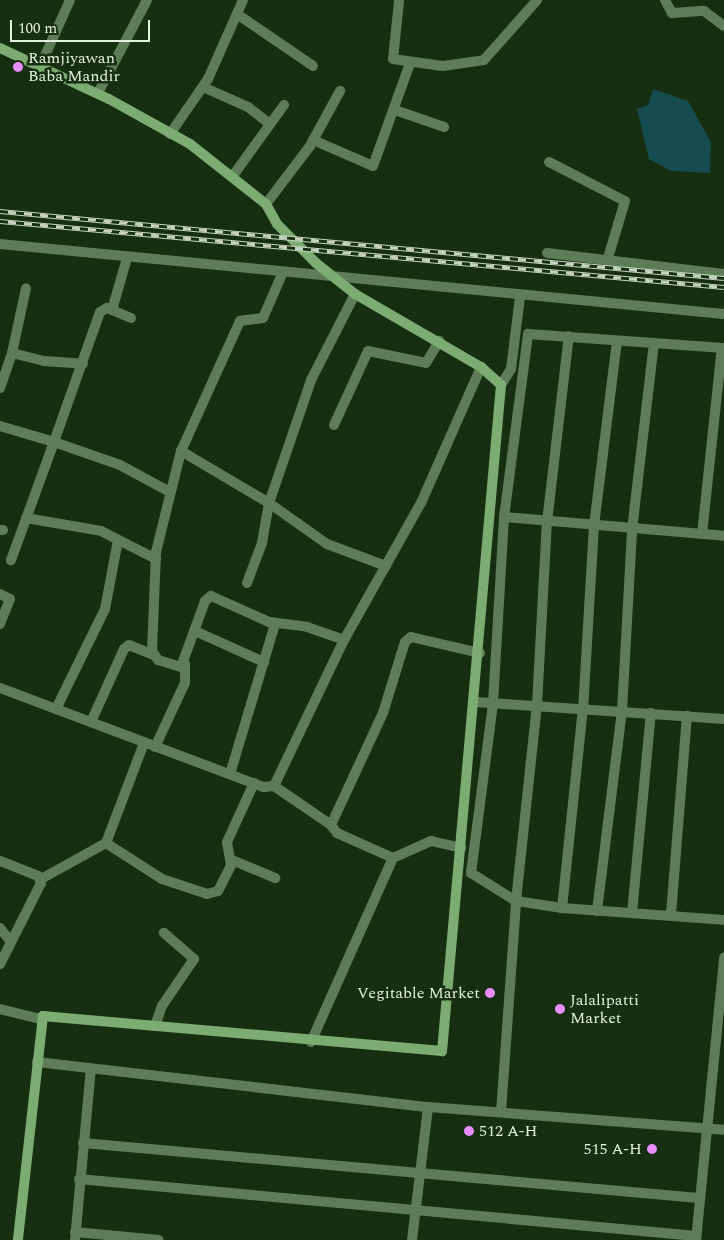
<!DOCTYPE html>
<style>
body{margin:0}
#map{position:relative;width:724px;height:1240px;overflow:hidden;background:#172f11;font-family:Spectral,serif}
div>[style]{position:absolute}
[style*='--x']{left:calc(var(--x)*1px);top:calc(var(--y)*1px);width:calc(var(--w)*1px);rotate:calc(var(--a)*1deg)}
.water>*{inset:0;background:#154c4f}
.street>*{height:10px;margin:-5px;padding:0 5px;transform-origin:5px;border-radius:5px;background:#5f7c59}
.secondary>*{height:10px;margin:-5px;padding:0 5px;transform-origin:5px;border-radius:5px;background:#7dac73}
.rail>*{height:4.5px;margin-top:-2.25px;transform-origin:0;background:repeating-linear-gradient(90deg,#172f11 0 8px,#c4d4bf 0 16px);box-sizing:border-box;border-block:1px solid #c4d4bf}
.dots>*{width:14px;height:14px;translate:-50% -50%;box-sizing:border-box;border:2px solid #172f11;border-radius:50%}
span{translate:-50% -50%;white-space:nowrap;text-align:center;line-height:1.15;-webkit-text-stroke:5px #172f11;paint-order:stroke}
.poi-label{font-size:16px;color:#e2f1de}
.left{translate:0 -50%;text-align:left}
.right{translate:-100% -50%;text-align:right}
.scale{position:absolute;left:10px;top:20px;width:140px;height:22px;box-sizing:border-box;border:2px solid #e2f1de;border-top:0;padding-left:6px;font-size:15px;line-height:18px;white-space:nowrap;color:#e2f1de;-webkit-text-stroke:4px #172f11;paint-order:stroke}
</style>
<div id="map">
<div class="water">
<div style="clip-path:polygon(653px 89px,688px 101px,711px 142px,710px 173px,671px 171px,649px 159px,637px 109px,648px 105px)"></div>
</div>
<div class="street">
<div style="--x:665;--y:0;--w:15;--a:62"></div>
<div style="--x:672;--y:13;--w:32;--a:-4"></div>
<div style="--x:704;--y:11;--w:25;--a:37"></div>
<div style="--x:399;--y:1;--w:58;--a:95.9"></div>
<div style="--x:393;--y:59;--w:50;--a:8"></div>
<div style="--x:443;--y:66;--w:41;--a:-8.3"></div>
<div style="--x:484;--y:60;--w:80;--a:-48.5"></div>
<div style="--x:237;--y:14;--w:92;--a:34.4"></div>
<div style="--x:39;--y:69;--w:76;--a:-65.8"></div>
<div style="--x:203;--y:87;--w:49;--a:24"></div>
<div style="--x:248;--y:107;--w:28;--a:38"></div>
<div style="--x:98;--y:93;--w:105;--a:-62.2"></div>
<div style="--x:395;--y:110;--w:52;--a:19.1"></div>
<div style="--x:170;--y:134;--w:67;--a:-55.4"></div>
<div style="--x:208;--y:79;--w:86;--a:-66.1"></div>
<div style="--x:313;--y:140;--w:65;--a:23.4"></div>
<div style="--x:373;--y:166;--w:109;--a:-70.2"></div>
<div style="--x:549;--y:162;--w:85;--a:27.2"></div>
<div style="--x:625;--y:201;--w:59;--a:106.6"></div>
<div style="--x:232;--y:177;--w:89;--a:-54.2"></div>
<div style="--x:266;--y:204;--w:73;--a:-52.8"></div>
<div style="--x:310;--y:146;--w:63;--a:-61.4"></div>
<div style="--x:0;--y:244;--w:727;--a:5.52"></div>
<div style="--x:547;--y:253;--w:178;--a:6.8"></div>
<div style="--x:283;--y:272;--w:50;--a:113.5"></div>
<div style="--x:263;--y:318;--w:23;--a:173"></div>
<div style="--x:240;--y:321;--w:143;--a:114.4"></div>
<div style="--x:181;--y:451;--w:104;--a:103.9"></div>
<div style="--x:156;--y:552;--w:99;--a:92.3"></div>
<div style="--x:152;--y:651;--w:11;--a:56"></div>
<div style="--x:158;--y:660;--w:24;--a:17"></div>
<div style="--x:181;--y:667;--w:70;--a:-70"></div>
<div style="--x:205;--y:601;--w:8;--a:-40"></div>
<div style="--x:211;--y:596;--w:64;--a:24.1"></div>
<div style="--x:269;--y:622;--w:38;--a:7"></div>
<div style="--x:307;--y:627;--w:39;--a:19"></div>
<div style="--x:112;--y:310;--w:54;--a:-73.9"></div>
<div style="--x:131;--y:318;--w:26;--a:-157"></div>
<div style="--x:107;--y:308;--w:8;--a:150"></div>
<div style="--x:100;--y:312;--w:138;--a:109.5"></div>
<div style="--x:54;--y:442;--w:70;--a:19.2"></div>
<div style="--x:120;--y:465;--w:55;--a:28.4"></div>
<div style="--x:617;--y:341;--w:185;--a:97.1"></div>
<div style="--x:594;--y:525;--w:183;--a:93.4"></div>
<div style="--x:583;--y:708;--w:201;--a:96"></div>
<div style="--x:562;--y:908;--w:47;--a:-171.3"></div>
<div style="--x:516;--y:901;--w:53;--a:-148.1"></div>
<div style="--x:471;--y:873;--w:171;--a:-82.6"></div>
<div style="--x:493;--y:703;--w:186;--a:-86.6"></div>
<div style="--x:504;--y:517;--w:185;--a:-82.5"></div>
<div style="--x:528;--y:334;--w:196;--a:4.1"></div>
<div style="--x:12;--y:353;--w:66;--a:-77.8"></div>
<div style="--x:501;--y:385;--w:19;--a:-58"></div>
<div style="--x:511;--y:369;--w:73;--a:-82.9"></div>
<div style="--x:0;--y:388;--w:37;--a:-71"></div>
<div style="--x:12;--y:353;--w:33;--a:14"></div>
<div style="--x:44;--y:361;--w:39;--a:4"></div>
<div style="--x:334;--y:425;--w:81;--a:-65.3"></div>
<div style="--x:368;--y:351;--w:59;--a:11.7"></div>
<div style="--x:426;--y:363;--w:26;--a:-59"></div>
<div style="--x:0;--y:426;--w:56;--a:16.5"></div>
<div style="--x:54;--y:442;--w:126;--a:110"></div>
<div style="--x:181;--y:451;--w:102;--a:30.6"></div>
<div style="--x:269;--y:503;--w:71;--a:35.3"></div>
<div style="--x:327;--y:544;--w:63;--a:20.4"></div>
<div style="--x:504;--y:517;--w:221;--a:4.9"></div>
<div style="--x:26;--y:518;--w:76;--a:9.8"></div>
<div style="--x:101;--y:531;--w:62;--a:27"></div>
<div style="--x:0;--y:530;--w:3;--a:0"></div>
<div style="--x:702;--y:534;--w:187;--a:-83.9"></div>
<div style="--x:247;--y:583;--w:43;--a:-69.4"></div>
<div style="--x:262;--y:543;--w:41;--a:-80.1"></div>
<div style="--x:269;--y:503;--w:130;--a:-71.1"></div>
<div style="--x:311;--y:380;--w:97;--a:-62.9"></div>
<div style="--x:0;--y:594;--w:11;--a:27"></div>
<div style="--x:10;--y:599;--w:27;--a:112"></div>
<div style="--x:195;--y:631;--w:76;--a:24.2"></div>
<div style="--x:0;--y:688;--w:282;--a:20.6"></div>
<div style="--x:264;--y:787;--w:10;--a:-6"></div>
<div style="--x:274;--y:786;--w:162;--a:-64.4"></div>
<div style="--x:344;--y:640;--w:157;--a:-60.7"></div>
<div style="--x:421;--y:503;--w:149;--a:-66.2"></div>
<div style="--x:475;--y:702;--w:250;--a:3.9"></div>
<div style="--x:56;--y:709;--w:111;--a:-63.9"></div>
<div style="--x:105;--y:609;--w:70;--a:-79.3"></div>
<div style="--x:91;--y:722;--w:80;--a:-65.7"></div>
<div style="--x:124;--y:649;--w:6;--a:-39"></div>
<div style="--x:129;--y:645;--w:27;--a:22"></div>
<div style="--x:144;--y:743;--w:107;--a:110.8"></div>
<div style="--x:106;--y:843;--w:67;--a:32.7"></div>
<div style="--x:162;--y:879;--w:47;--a:18.4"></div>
<div style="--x:207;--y:894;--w:11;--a:-15"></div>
<div style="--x:218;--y:891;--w:29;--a:-63"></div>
<div style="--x:231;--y:865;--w:23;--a:-100"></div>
<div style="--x:227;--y:842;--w:65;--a:-65.4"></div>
<div style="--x:155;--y:747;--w:71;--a:-64.9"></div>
<div style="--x:185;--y:683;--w:19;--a:-90"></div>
<div style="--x:230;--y:774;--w:157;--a:-73.3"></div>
<div style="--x:274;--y:786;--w:69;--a:34.4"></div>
<div style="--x:393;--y:858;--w:42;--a:-24.1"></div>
<div style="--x:431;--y:841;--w:31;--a:13"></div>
<div style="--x:232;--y:860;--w:47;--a:22.7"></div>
<div style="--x:0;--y:861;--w:41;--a:21.5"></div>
<div style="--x:38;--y:876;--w:8;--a:67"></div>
<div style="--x:41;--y:883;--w:91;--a:116.8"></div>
<div style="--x:41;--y:879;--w:74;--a:-29"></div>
<div style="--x:562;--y:908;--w:162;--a:4.2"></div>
<div style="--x:597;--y:911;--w:202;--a:-82.9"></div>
<div style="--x:622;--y:711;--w:181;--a:-86.8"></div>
<div style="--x:632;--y:530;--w:187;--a:-83.3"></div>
<div style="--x:632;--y:913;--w:201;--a:-84.6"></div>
<div style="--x:671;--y:914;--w:199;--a:-85.4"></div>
<div style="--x:0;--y:928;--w:18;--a:52"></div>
<div style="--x:0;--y:1009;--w:41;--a:14"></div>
<div style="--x:155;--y:1026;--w:21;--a:-71"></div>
<div style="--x:162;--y:1006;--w:57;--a:-55.8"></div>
<div style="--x:194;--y:959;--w:40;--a:-139"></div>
<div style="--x:311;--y:1042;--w:201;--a:-66"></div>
<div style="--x:393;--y:858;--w:61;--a:-155.9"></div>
<div style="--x:337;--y:833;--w:10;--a:-127"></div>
<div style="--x:331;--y:825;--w:123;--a:-65.1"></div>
<div style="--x:383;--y:713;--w:74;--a:-72.8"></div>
<div style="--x:405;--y:642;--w:8;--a:-40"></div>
<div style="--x:411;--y:637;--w:71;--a:13.1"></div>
<div style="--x:37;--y:1062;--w:394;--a:6.6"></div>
<div style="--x:428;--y:1107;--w:297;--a:4.4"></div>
<div style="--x:501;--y:1112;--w:212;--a:-85.9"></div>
<div style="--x:516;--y:901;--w:197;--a:-83.9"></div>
<div style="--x:537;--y:705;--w:183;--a:-86.9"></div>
<div style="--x:547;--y:522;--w:187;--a:-83.3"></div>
<div style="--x:83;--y:1143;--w:618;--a:5.1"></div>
<div style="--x:79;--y:1179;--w:620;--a:5.28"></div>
<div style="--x:75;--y:1232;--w:84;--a:5.4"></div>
<div style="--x:75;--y:1240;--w:172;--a:-84.7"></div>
<div style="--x:412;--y:1240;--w:134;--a:-83.1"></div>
<div style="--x:696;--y:1240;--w:284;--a:-84.3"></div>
</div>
<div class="secondary">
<div style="--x:0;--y:48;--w:120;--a:25.1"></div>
<div style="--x:109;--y:99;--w:93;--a:29.1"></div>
<div style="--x:190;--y:144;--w:97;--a:38.3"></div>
<div style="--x:266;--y:204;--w:23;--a:61"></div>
<div style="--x:277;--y:224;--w:55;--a:45"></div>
<div style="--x:316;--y:263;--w:50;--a:38.5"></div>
<div style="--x:355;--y:294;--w:146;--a:30.1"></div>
<div style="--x:481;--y:367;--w:27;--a:42"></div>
<div style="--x:501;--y:385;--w:669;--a:95.06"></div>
<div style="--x:442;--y:1051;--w:401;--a:-175"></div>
<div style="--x:43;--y:1016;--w:225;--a:96.4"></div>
</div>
<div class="rail">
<div style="--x:0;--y:211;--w:727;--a:5.29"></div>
<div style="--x:0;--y:221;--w:727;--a:5.21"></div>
</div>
<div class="dots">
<div style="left:18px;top:67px;background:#e98dfe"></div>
<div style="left:490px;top:993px;background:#e98dfe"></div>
<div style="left:560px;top:1009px;background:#e98dfe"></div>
<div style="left:469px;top:1131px;background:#e98dfe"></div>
<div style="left:652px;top:1149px;background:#e98dfe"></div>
</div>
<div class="poi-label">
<span class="left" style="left:28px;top:67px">Ramjiyawan<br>Baba Mandir</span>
<span class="right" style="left:480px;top:993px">Vegitable Market</span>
<span class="left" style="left:570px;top:1009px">Jalalipatti<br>Market</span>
<span class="left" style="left:479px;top:1131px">512 A-H</span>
<span class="right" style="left:642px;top:1149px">515 A-H</span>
</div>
<div class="scale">100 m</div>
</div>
